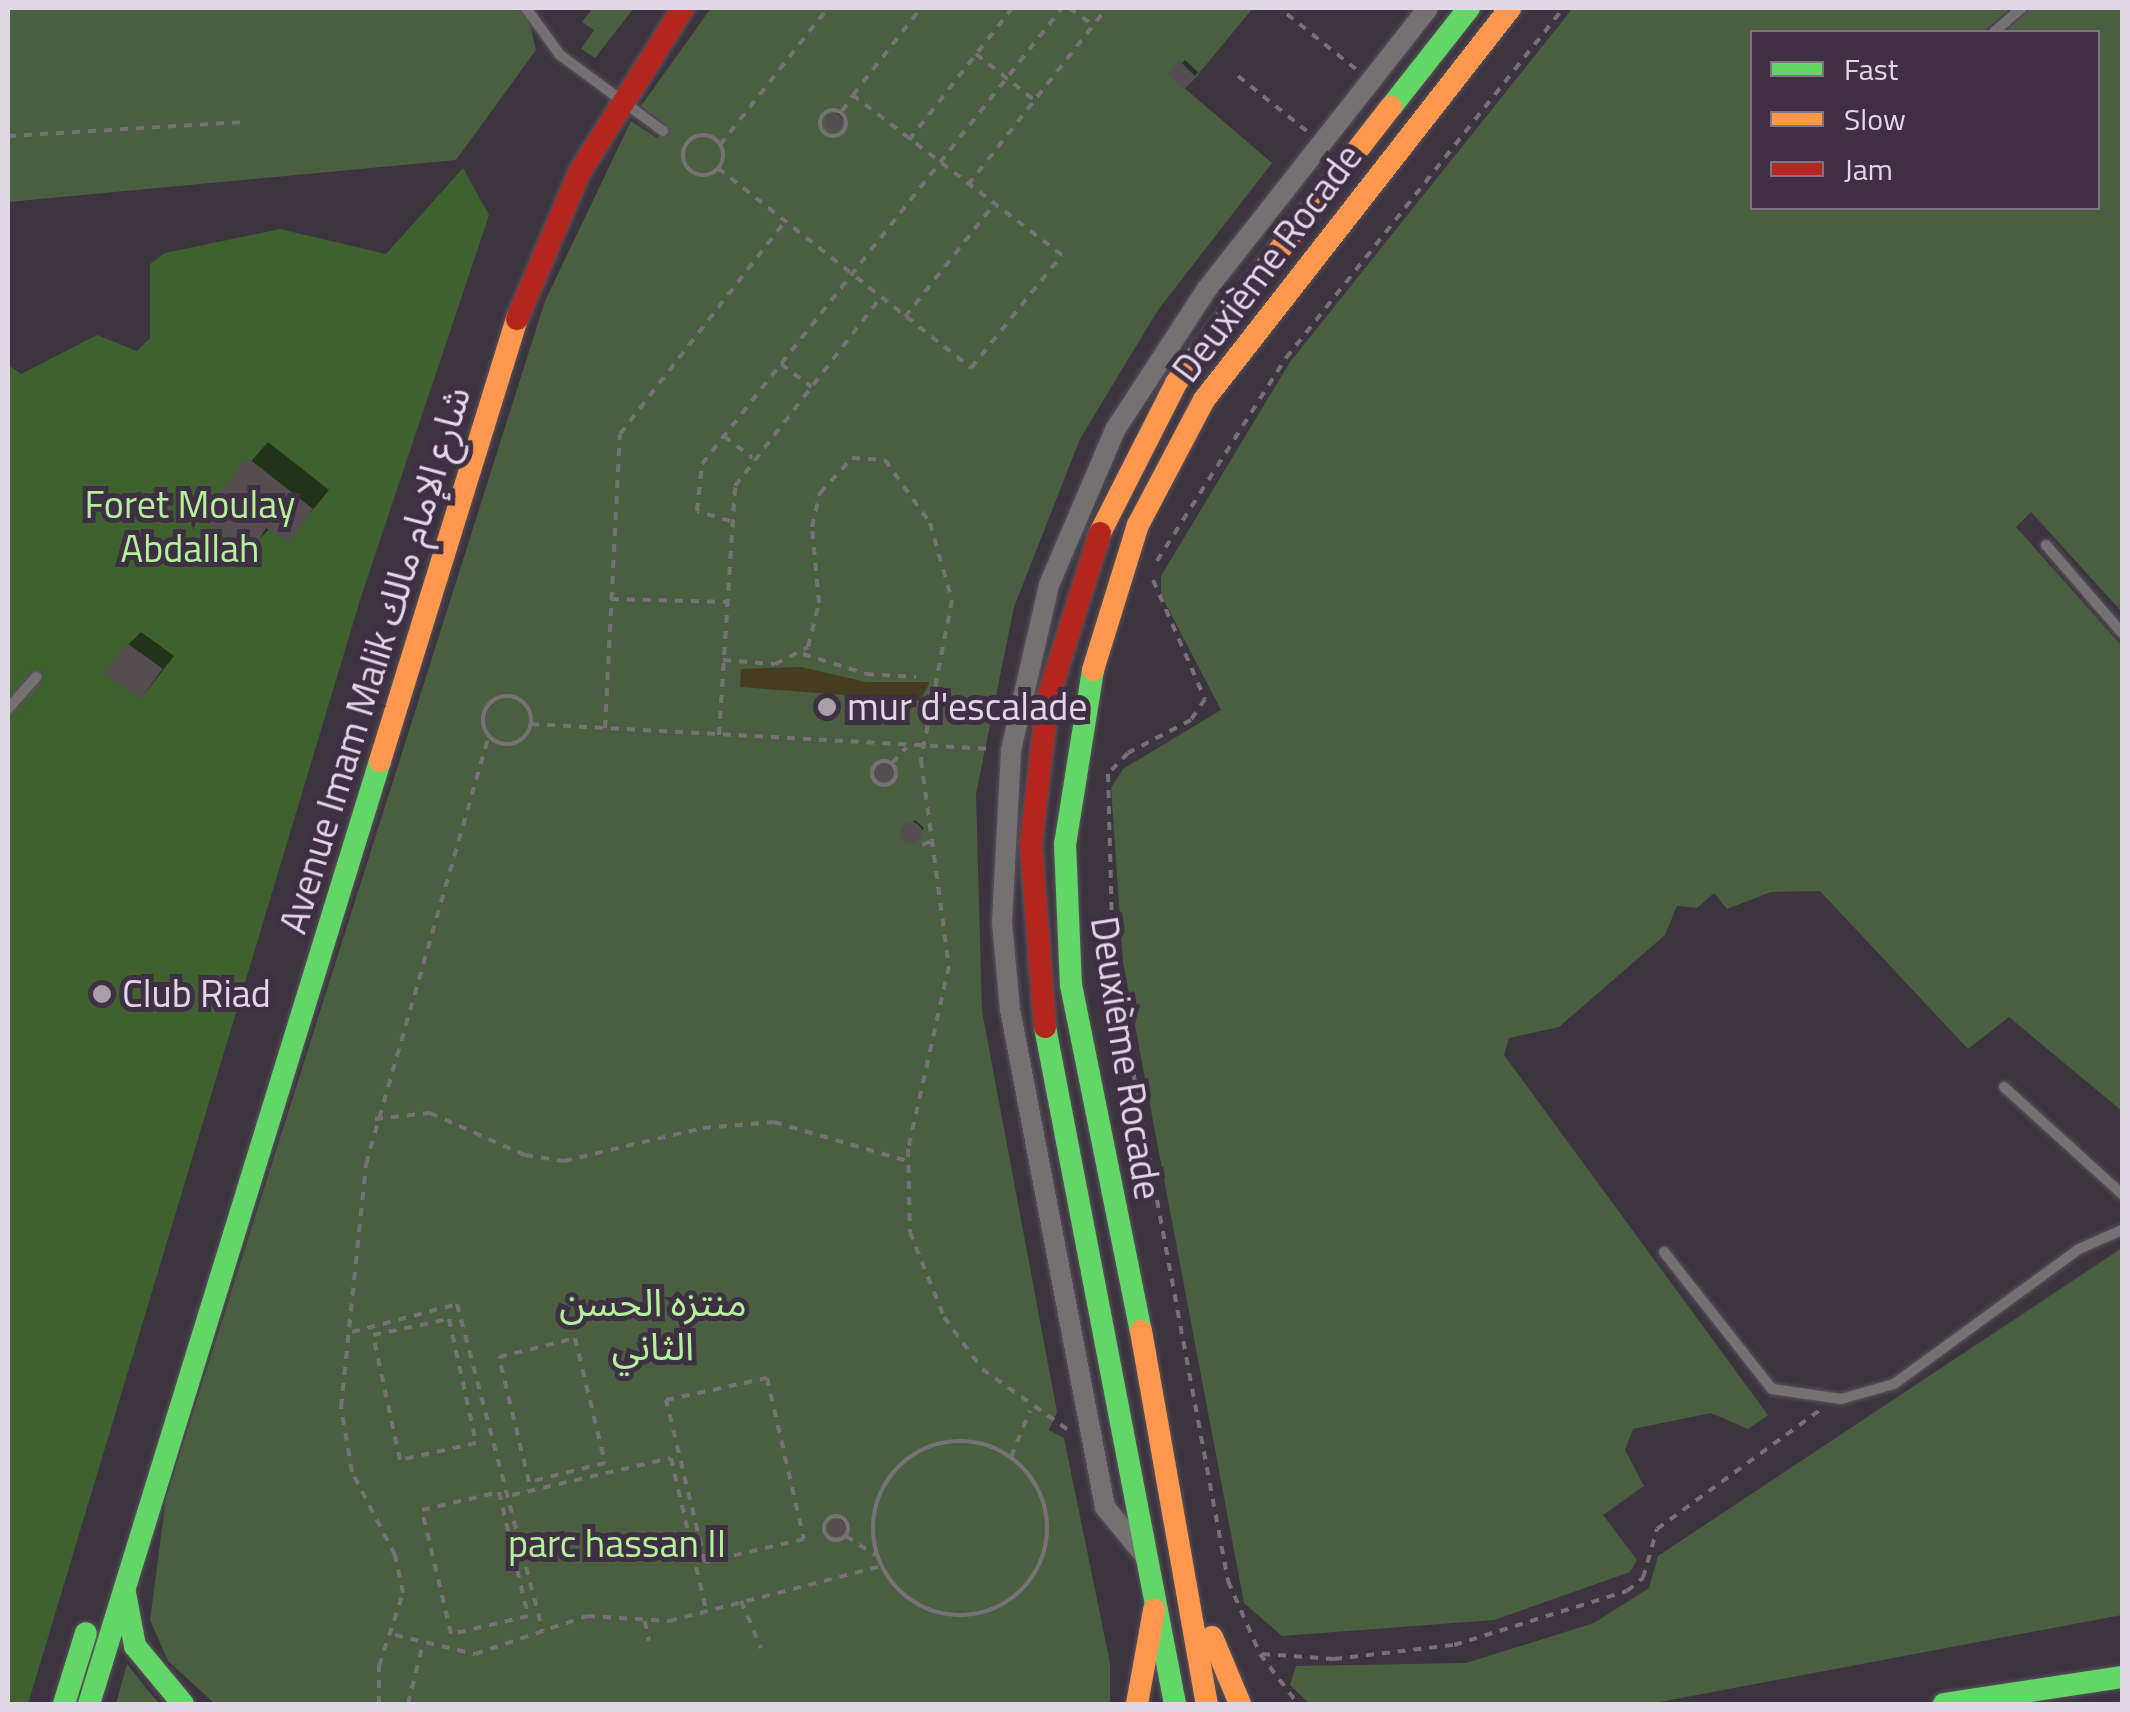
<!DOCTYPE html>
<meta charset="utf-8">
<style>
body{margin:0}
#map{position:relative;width:2130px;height:1712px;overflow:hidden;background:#3c343f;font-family:"Titillium Web","Noto Sans Arabic",sans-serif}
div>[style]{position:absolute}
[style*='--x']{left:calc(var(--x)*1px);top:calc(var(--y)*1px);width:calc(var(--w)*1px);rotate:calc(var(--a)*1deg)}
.green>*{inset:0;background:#4a5f40}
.forest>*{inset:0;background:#3e612d}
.sand>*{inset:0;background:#453c22}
.shadow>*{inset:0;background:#0007;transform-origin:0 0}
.building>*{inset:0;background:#564d51;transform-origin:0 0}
.round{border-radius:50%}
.path>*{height:4px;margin-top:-2px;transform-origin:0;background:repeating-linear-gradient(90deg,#777175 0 8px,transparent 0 16px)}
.path>.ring{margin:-2px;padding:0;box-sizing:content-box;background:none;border:4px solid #777175;border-radius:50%}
.roads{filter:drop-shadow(0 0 2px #59525c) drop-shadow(0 0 2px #59525c)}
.lane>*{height:10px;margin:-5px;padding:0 5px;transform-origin:5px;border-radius:5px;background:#757071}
.street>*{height:20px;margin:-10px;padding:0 10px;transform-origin:10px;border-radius:10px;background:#757071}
.fast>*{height:22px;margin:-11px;padding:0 11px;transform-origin:11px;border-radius:11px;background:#63d668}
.slow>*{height:22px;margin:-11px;padding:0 11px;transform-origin:11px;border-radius:11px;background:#ff974d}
.jam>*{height:22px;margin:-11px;padding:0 11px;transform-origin:11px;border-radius:11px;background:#b3261e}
.dots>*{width:28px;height:28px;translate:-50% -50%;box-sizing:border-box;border:5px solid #3f2f43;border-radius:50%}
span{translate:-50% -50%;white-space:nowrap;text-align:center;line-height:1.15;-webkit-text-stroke:10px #3f2f43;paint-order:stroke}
.street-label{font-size:38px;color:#e2d7e4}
.park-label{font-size:38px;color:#b4f299}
.poi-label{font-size:38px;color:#e2d7e4}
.left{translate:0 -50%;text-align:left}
.frame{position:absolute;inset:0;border:10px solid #e2d7e4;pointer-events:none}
.legend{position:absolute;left:1750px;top:30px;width:350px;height:180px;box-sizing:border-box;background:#3f2f43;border:2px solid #807283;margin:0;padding:12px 18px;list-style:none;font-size:30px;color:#e2d7e4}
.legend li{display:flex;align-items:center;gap:20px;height:50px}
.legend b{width:50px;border:2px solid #807283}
</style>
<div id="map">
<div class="green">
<div style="clip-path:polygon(8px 8px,526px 8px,536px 50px,456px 160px,8px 202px)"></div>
<div style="clip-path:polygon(593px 8px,634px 8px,595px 58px,581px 49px,594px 30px,582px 22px)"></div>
<div style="clip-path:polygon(711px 8px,1253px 8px,1196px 77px,1180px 61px,1168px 74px,1272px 163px,1158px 310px,1080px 439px,1014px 607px,976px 794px,982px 1011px,1057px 1412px,1049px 1430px,1064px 1438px,1110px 1663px,1110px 1704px,215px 1704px,168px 1661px,150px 1620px,166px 1498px,545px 301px,631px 121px,657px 138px,666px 125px,641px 106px)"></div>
<div style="clip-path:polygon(1573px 8px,2011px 8px,1983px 32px,1752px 32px,1752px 208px,2098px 208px,2098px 32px,2004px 32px,2031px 8px,2122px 8px,2122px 612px,2031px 512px,2016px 527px,2122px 646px,2122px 1111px,2009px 1017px,1968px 1049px,1820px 891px,1771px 892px,1727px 909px,1714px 893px,1697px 908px,1677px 906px,1665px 935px,1559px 1027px,1509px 1038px,1504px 1055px,1768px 1415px,1748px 1429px,1711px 1413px,1633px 1429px,1625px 1450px,1644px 1486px,1603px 1515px,1637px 1560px,1630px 1572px,1494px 1620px,1282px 1636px,1244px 1603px,1123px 962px,1111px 788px,1123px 769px,1221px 710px,1161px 595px,1161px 576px,1290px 362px)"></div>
<div style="clip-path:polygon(2122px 1248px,2122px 1615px,1649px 1704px,1310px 1704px,1290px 1685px,1296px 1666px,1466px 1663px,1594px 1623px,1649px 1588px,1658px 1556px)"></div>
<div style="clip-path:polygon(127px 1664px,151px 1694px,160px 1704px,116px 1704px)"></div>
</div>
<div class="forest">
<div style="clip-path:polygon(463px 168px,489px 215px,361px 597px,28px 1704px,8px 1704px,8px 365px,21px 374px,97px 335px,137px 351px,150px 338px,150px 264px,165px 253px,280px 229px,386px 254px)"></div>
</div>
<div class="sand">
<div style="clip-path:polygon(801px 667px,866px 682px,930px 682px,920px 701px,740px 687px,741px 669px)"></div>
</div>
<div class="shadow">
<div style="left:1185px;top:60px;width:18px;height:19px;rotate:43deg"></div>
<div style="left:840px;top:111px;width:9px;height:16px;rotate:54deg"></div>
<div style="clip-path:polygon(268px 442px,329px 490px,289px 539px,271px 527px,250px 549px,202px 517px)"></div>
<div style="clip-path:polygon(141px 632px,174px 656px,142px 697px,128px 645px)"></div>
<div style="left:888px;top:761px;width:9px;height:16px;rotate:41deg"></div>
<div style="clip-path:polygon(915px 820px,924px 828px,914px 841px,903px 834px)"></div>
<div style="left:842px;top:1517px;width:8px;height:16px;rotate:45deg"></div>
</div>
<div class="building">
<div style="left:1180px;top:61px;width:23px;height:18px;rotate:45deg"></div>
<div class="round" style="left:825px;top:113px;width:18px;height:18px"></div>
<div style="clip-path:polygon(248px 458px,313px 509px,290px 542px,266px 528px,251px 553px,199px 517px)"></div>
<div style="left:127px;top:643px;width:44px;height:38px;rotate:36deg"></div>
<div class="round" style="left:874px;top:763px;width:20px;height:20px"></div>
<div class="round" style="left:900px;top:822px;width:22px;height:22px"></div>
<div class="round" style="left:828px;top:1519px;width:18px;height:18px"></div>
</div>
<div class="path">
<div style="--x:1069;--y:8;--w:29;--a:35"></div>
<div style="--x:1287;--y:14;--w:90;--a:38.7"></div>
<div style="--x:976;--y:54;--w:74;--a:38.4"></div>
<div style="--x:1238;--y:76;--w:90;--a:38.7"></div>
<div class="ring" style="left:820px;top:110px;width:22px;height:22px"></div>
<div style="--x:842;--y:111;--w:19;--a:-55"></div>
<div class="ring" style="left:683px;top:135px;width:36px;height:36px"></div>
<div style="--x:8;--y:136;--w:234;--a:-3.4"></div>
<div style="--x:909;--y:140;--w:167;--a:-52"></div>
<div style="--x:720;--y:145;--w:174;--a:-51.8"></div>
<div style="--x:718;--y:168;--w:323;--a:38.3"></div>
<div style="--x:971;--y:368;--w:145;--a:-51.2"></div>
<div style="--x:1062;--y:255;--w:263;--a:-142.6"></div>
<div style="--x:853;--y:95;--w:110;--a:-52"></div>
<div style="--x:968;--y:185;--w:225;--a:-51.9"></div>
<div style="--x:905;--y:317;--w:145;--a:-51.7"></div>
<div style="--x:781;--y:364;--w:38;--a:37"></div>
<div style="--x:724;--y:436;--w:36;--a:38"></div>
<div style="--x:730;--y:521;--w:34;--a:-163"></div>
<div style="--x:697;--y:511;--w:47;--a:-83.9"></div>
<div style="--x:702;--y:464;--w:581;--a:-51.71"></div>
<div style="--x:1157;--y:561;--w:241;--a:-57.6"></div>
<div style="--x:1286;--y:358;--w:446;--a:-51.6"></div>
<div style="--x:1153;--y:580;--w:130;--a:66.4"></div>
<div style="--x:1205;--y:699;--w:25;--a:124"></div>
<div style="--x:1191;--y:720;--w:71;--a:152.4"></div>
<div style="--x:1128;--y:753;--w:29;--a:134"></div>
<div style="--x:1108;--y:774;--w:190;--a:88.5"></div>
<div style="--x:1113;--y:964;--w:628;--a:79.44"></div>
<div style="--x:1228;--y:1581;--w:80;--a:66.3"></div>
<div style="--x:1260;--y:1654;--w:63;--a:52.8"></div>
<div style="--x:611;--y:599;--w:115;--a:1.5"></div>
<div style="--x:803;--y:654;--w:66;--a:17.6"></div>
<div style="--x:866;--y:674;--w:50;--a:3.4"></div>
<div style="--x:723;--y:660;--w:52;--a:4.4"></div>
<div style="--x:775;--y:664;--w:37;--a:-27"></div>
<div style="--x:808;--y:647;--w:45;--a:-76"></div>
<div style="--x:819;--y:603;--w:76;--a:-95.3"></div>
<div style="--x:812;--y:527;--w:35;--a:-77"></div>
<div style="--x:820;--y:493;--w:47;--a:-47.6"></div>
<div style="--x:852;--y:458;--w:33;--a:3"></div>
<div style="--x:885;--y:460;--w:77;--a:54.5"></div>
<div style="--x:930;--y:523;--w:80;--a:74.1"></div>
<div style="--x:952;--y:600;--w:163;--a:101"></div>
<div style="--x:921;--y:760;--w:208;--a:82.3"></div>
<div style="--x:949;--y:966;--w:188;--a:102.6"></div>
<div style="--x:908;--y:1149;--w:83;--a:88.6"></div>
<div style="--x:910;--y:1232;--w:92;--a:68.2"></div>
<div style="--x:944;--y:1317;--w:64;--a:53.8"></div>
<div style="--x:982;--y:1369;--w:105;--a:35.3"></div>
<div class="ring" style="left:483px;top:696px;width:44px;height:44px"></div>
<div style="--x:531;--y:724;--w:461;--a:3.1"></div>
<div style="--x:605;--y:728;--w:294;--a:-87.1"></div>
<div style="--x:620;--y:434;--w:269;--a:-52.2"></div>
<div style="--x:719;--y:735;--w:250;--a:-86.3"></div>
<div style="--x:735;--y:486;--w:239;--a:-52.3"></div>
<div class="ring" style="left:872px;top:761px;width:20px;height:20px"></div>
<div style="--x:892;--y:763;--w:21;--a:-47"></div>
<div style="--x:922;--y:845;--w:13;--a:-23"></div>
<div style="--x:375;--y:1119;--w:55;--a:-6.2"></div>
<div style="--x:430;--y:1113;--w:104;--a:23.9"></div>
<div style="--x:525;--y:1155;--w:39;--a:9"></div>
<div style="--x:564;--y:1161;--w:143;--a:-13.4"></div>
<div style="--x:703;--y:1128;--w:71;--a:-4.8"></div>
<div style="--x:774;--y:1122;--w:139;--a:16.3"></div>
<div style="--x:449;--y:1319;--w:127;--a:77.7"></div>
<div style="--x:476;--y:1443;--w:78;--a:167.4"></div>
<div style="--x:400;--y:1460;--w:128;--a:-102.2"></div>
<div style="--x:373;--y:1335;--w:78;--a:-11.9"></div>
<div style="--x:352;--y:1332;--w:109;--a:-14.9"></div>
<div style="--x:457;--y:1304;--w:338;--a:75.3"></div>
<div style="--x:575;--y:1338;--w:129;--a:76.5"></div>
<div style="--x:605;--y:1463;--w:78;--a:166"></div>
<div style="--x:529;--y:1482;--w:129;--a:-103.5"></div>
<div style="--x:499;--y:1357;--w:78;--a:-14"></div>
<div style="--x:767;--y:1378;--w:165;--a:77.1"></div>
<div style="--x:804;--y:1539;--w:102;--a:166.9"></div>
<div style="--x:705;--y:1562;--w:167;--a:-103.5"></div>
<div style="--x:666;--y:1400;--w:103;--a:-12.3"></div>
<div class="ring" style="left:873px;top:1441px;width:170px;height:170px"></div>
<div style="--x:1011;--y:1457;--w:50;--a:-67.6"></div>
<div style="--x:499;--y:1492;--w:127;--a:76.8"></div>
<div style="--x:528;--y:1616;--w:79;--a:166.8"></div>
<div style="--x:451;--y:1634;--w:127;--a:-103.2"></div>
<div style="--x:422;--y:1510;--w:79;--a:-13.2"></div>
<div style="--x:512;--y:1495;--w:163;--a:-13.1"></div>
<div style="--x:671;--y:1458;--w:156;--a:77"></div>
<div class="ring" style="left:824px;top:1516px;width:20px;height:20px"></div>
<div style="--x:846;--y:1536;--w:35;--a:33"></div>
<div style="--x:741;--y:1601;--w:51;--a:66.9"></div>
<div style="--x:645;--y:1621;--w:20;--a:79"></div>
<div style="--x:395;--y:1635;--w:82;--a:13.4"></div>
<div style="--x:475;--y:1654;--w:118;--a:-18.7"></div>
<div style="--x:587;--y:1616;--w:82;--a:3.5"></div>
<div style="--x:669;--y:1621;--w:220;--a:-14.5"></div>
<div style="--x:1262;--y:1654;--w:72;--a:4"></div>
<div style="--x:1334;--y:1659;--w:121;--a:-6.7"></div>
<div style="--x:1454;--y:1645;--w:181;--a:-17.3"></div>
<div style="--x:1627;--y:1591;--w:21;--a:-39"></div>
<div style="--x:1643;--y:1578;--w:51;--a:-74.1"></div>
<div style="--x:1657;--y:1529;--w:202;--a:-36.1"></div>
<div style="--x:379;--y:1704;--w:38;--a:-90"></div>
<div style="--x:379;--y:1666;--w:77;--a:-71.8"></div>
<div style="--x:403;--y:1593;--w:39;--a:-102"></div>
<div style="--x:395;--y:1555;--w:93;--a:-117.4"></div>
<div style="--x:352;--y:1472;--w:66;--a:-99.6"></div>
<div style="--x:341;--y:1407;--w:244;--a:-84.1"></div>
<div style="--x:366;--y:1164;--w:445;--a:-74"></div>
<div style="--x:408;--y:1704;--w:59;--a:-76.2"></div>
</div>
<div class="roads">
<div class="lane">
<div style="--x:526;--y:8;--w:58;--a:54.1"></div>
<div style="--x:560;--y:55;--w:128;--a:36.4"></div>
<div style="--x:1994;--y:32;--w:37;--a:-41"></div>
<div style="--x:2046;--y:545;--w:116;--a:49.2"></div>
<div style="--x:8;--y:709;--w:43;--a:-48.8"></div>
<div style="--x:2004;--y:1087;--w:159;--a:42.2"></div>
<div style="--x:1664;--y:1252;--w:174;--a:51.8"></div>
<div style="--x:1772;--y:1389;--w:70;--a:8.2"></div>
<div style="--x:1841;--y:1399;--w:55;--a:-15.8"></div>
<div style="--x:1894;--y:1384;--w:229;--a:-36.1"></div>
<div style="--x:2079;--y:1249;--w:47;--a:-23.8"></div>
</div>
<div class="street">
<div style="--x:1146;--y:1557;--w:65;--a:-129.4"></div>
<div style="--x:1105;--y:1507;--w:507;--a:-100.8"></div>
<div style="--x:1010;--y:1009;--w:87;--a:-95.3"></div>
<div style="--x:1002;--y:922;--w:172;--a:-87"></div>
<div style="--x:1011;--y:750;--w:169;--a:-77"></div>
<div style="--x:1049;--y:585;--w:168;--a:-66.9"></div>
<div style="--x:1115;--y:430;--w:168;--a:-56.9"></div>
<div style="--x:1207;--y:289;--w:357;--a:-51.8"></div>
</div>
<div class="fast">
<div style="--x:1391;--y:107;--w:126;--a:-51.8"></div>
<div style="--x:1093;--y:670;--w:176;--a:99.1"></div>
<div style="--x:1065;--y:844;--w:141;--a:87.6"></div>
<div style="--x:1071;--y:985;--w:353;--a:78.6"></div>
<div style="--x:1045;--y:1027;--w:689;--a:79.13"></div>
<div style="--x:125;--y:1593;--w:54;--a:79.3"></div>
<div style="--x:135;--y:1646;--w:75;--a:50.4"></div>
<div style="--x:64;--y:1704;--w:74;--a:-72.8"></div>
<div style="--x:89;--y:1704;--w:987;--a:-72.85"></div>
<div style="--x:1944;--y:1704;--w:180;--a:-8.6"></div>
</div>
<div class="slow">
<div style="--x:1100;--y:533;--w:168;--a:-63.1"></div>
<div style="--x:1176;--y:383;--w:350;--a:-52.1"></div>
<div style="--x:1093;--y:670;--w:152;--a:-72.8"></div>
<div style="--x:1138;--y:525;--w:141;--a:-62.2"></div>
<div style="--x:1204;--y:400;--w:497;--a:-52"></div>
<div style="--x:380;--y:761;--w:463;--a:-72.8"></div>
<div style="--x:1141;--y:1331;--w:379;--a:80"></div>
<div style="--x:1212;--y:1637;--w:73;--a:67.3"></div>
<div style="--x:1137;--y:1704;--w:96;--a:-79.7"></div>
</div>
<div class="jam">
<div style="--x:517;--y:319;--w:161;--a:-66.9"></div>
<div style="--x:580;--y:171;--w:193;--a:-57.7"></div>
<div style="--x:1045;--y:1027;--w:184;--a:-94.4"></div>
<div style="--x:1031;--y:844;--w:147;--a:-83.4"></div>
<div style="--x:1048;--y:698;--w:173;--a:-72.5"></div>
</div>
</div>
<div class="dots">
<div style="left:827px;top:707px;background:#a89eaa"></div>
<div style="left:102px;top:994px;background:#a89eaa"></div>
</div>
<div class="street-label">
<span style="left:1267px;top:263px;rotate:-53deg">Deuxième Rocade</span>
<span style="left:375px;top:660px;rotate:-73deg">Avenue Imam Malik شارع الإمام مالك</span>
<span style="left:1126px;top:1058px;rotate:81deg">Deuxième Rocade</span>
</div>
<div class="park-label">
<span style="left:190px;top:527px">Foret Moulay<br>Abdallah</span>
<span style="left:653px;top:1325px">منتزه الحسن<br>الثاني</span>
<span style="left:617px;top:1544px">parc hassan II</span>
</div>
<div class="poi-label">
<span class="left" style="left:847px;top:707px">mur d'escalade</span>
<span class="left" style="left:122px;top:994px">Club Riad</span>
</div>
<div class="frame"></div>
<ul class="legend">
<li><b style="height:12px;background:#63d668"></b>Fast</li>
<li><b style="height:12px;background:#ff974d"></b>Slow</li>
<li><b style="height:12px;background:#b3261e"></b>Jam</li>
</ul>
</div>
